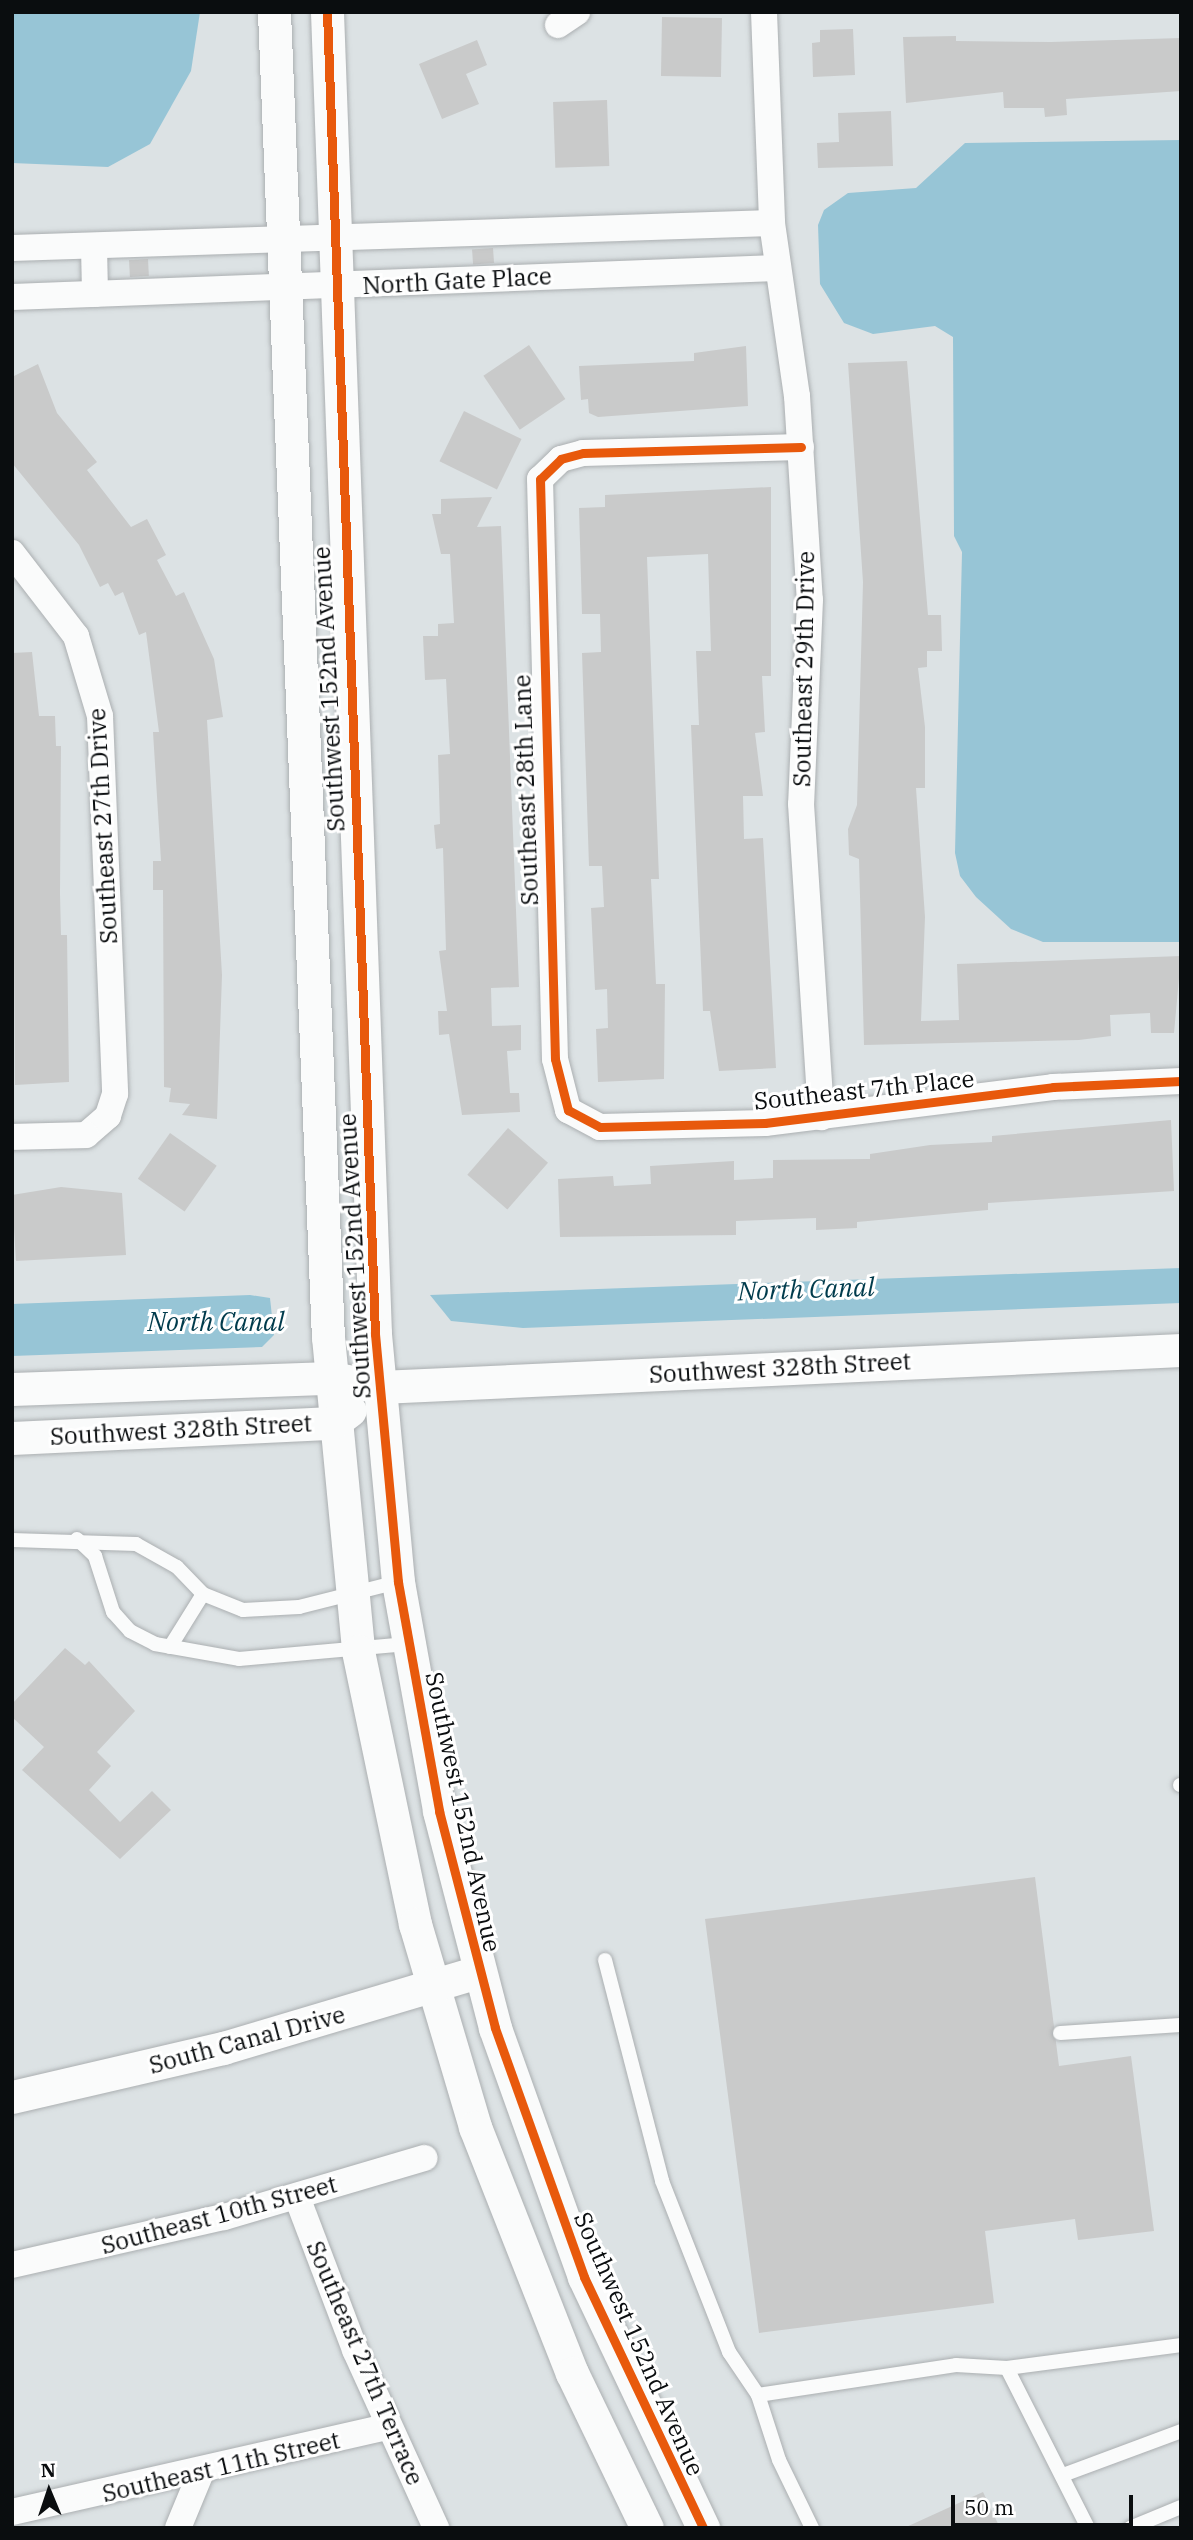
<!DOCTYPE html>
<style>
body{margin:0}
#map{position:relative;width:1193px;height:2540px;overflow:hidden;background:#dce2e4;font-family:"IBM Plex Serif",serif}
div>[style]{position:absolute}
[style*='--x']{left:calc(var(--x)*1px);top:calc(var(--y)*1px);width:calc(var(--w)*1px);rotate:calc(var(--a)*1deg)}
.water>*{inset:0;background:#97c5d6}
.building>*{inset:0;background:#c9caca;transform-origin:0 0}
.roads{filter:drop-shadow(0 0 2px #abafb1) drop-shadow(0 0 2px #abafb1)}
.service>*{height:14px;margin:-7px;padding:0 7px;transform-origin:7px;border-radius:7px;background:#fafbfb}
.minor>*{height:26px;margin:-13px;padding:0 13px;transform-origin:13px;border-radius:13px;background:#fafbfb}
.tertiary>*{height:33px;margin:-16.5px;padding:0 16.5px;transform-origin:16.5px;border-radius:16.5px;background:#fafbfb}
.cycleway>*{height:9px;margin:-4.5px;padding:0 4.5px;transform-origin:4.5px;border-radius:4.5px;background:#e8590c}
span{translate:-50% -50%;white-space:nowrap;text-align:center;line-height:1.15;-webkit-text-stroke:6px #fff;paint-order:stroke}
.street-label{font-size:24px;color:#0a0d0f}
.water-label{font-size:26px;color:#003b4c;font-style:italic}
.frame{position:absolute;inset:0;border:14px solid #0a0d0f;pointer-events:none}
.north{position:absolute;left:14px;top:2456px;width:70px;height:70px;-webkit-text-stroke:5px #fff;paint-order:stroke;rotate:358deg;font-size:19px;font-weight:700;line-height:28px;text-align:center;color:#0a0d0f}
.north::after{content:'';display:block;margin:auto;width:24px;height:32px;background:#0a0d0f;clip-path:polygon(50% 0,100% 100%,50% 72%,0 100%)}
.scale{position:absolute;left:951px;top:2495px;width:182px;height:32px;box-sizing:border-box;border:4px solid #0a0d0f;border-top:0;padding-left:9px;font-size:21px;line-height:24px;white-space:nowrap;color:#0a0d0f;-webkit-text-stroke:5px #fff;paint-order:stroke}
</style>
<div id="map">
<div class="water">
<div style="clip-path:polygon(12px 12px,200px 12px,191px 71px,150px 144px,108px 167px,12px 163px)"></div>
<div style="clip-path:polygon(1181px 140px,1181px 942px,1043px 942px,1011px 929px,976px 897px,960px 876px,955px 853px,962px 552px,954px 536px,953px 337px,935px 326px,873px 334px,844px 323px,820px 284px,818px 225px,824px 210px,848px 193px,916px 188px,965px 143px)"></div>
<div style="clip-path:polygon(1181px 1268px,1181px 1303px,523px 1328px,451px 1321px,430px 1295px)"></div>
<div style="clip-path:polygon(250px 1295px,270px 1298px,274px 1335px,262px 1347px,12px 1356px,12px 1304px)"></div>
</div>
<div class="building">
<div style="left:722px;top:18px;width:59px;height:60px;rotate:91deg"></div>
<div style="clip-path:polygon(853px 29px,855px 75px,813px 77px,812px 43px,820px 42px,820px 30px)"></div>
<div style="clip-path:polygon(956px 36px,956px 41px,1051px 42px,1181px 38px,1181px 91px,1066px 99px,1067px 115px,1045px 117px,1044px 108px,1004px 108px,1003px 92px,906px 103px,903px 37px)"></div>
<div style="clip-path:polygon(477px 40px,487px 65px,466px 74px,479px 104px,442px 119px,419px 64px)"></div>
<div style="left:607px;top:100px;width:66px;height:54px;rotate:88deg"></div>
<div style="clip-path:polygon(891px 111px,893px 166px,818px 168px,817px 143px,839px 142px,838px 113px)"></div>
<div style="left:493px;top:248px;width:15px;height:21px;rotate:86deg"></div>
<div style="left:148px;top:259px;width:17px;height:19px;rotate:87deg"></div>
<div style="left:529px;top:345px;width:65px;height:55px;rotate:56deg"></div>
<div style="clip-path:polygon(746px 346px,748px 406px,598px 417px,589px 413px,588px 399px,581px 400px,579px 366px,694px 361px,694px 353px)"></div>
<div style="clip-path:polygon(907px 361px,928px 615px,941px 615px,942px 651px,927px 651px,927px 667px,918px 668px,925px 727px,925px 788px,916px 788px,925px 917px,921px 1021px,959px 1020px,957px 964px,1181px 956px,1174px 1033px,1151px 1033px,1150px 1013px,1110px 1015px,1111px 1036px,1079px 1040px,864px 1045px,859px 859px,849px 855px,848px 829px,857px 805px,863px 582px,848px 363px)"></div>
<div style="clip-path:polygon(38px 364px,57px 413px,97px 462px,87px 470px,131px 527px,147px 519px,166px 555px,157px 560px,176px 596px,184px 592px,214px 659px,223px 717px,207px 720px,222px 975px,217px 1119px,182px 1115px,190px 1104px,169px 1102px,171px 1088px,164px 1087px,163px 890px,153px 890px,153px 861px,161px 861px,153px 732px,159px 732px,146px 632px,139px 635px,123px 592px,115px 596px,108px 583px,100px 587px,79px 545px,12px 463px,12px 377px)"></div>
<div style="left:464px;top:411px;width:64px;height:56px;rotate:26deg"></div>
<div style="clip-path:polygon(771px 487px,771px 676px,762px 676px,765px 732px,755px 733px,763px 796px,743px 796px,744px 839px,763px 838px,776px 1068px,719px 1071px,710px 1011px,703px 1011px,691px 725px,699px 725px,696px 651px,711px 651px,708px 554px,647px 557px,659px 879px,651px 879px,656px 984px,665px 984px,664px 1079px,598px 1082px,596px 1029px,608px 1028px,607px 989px,595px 990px,591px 908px,604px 907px,602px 866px,589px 866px,582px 653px,601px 652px,600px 614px,582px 614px,579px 508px,605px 507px,605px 495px)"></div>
<div style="clip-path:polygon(492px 497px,477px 527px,501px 526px,519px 987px,491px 988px,492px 1026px,521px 1025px,521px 1050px,507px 1051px,510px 1093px,519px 1093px,520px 1112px,462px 1115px,449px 1034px,439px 1035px,438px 1011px,447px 1011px,439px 951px,446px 950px,443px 848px,436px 849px,434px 825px,440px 824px,438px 755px,450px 754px,446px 679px,425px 680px,423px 636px,438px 636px,438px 624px,454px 623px,450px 554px,441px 554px,432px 514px,441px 514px,441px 499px)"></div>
<div style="clip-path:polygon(32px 652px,39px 716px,55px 716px,56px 746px,61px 746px,60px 894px,61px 935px,67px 935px,69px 1082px,15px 1085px,12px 653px)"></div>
<div style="clip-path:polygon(1171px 1120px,1174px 1191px,988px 1203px,988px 1210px,857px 1222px,857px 1228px,816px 1230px,816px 1218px,736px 1221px,736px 1235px,560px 1237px,558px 1179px,613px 1176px,614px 1186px,651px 1184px,650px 1166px,734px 1161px,734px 1180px,773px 1178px,773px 1160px,870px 1159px,870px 1154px,930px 1145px,992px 1142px,992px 1136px)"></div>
<div style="left:508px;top:1128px;width:53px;height:62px;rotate:41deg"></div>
<div style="left:170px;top:1133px;width:57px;height:56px;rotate:35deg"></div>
<div style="clip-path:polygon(61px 1187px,122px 1193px,126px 1255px,16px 1261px,12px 1195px)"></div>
<div style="clip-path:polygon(65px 1648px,85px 1665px,89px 1661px,135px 1711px,97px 1752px,111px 1766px,89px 1790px,120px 1822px,152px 1791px,171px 1810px,120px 1859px,22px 1770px,44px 1747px,12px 1717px,12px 1704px)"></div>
<div style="clip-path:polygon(1035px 1877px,1059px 2066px,1131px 2056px,1154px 2231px,1078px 2240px,1075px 2219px,985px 2231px,994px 2303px,759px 2333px,705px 1919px)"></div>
<div style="clip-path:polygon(983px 2492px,1000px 2528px,904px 2528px)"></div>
</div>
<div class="roads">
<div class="service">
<div style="--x:77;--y:1539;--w:25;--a:43"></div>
<div style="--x:95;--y:1556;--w:59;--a:72.2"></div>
<div style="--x:113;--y:1612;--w:25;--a:48"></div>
<div style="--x:130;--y:1631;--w:28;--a:27"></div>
<div style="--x:155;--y:1644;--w:85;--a:10.1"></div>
<div style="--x:239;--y:1659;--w:169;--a:-5.1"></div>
<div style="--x:12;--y:1540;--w:124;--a:1.8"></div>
<div style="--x:136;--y:1544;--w:47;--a:29.3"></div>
<div style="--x:177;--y:1567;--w:37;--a:46"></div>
<div style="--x:203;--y:1594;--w:43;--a:21.8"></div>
<div style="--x:243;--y:1610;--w:56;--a:-3.1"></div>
<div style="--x:299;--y:1607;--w:102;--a:-14.2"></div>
<div style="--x:170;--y:1647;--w:62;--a:-58.1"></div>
<div style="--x:1180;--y:1785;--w:1;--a:0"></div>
<div style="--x:605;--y:1960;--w:228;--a:75.5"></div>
<div style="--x:662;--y:2181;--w:184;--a:68.6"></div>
<div style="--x:729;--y:2352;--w:52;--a:56"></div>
<div style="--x:758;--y:2395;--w:200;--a:-8.6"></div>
<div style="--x:956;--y:2365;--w:51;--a:3.4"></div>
<div style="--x:1060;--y:2033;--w:121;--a:-3.8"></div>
<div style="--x:758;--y:2395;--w:68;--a:72.1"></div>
<div style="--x:779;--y:2460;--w:76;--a:64.1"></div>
<div style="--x:1063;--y:2475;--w:126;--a:-20.4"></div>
<div style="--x:1088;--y:2528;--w:179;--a:-116.9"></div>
<div style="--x:1007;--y:2368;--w:176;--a:-7.5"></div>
<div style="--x:1130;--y:2528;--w:55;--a:-22.4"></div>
</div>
<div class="minor">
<div style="--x:764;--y:12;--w:211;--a:87.8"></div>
<div style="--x:772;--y:223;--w:175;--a:81.8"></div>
<div style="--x:797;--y:396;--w:204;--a:86.4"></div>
<div style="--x:810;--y:600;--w:204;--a:92.5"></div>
<div style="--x:801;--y:804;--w:314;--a:86.3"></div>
<div style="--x:558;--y:25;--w:23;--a:-34"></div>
<div style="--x:94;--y:246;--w:48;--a:88.8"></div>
<div style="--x:12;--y:248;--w:760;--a:-1.88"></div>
<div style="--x:12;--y:297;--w:765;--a:-2.17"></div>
<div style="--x:801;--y:447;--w:218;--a:178.4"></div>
<div style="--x:583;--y:453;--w:23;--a:165"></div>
<div style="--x:561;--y:459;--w:29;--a:136"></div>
<div style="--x:540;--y:479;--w:580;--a:88.52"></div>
<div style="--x:555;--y:1059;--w:53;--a:75.7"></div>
<div style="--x:568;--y:1110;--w:36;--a:28"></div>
<div style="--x:600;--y:1127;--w:165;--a:-1.4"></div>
<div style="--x:765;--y:1123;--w:290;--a:-7.1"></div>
<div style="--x:1053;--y:1087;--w:128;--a:-2.7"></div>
<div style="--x:12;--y:553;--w:105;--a:52.4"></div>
<div style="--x:76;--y:636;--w:84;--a:73.3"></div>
<div style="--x:100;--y:716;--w:378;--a:87.7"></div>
<div style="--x:115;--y:1094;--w:23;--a:108"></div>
<div style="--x:108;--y:1116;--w:29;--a:139"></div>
<div style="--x:86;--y:1135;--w:74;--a:178.5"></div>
<div style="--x:297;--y:2197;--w:164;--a:69.2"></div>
<div style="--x:355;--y:2350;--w:196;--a:65.5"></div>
<div style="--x:12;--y:2265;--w:217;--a:-12.8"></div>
<div style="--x:224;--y:2217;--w:209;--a:-16.4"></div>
<div style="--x:12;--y:2512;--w:385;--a:-12.8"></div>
<div style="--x:178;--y:2528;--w:57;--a:-67.5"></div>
</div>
<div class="tertiary">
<div style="--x:274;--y:12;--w:1326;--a:87.67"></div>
<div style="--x:328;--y:1337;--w:315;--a:84.5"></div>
<div style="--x:358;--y:1651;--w:279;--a:78.2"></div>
<div style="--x:415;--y:1924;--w:212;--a:73.5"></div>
<div style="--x:475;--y:2127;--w:264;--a:68.5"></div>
<div style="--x:572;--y:2373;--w:172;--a:64.2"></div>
<div style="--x:327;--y:12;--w:1323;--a:87.92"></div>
<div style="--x:375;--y:1334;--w:249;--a:84.7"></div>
<div style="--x:398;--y:1582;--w:233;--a:79.8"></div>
<div style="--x:439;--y:1811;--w:224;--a:75.5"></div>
<div style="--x:495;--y:2028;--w:264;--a:70.3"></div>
<div style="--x:584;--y:2277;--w:278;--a:64.6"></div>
<div style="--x:12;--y:1389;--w:319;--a:-2"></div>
<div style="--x:331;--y:1378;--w:50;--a:10.4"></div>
<div style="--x:380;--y:1387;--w:802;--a:-2.64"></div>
<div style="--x:12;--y:1438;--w:321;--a:-2.7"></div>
<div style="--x:333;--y:1423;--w:21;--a:-37"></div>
<div style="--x:12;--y:2097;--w:217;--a:-13.1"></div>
<div style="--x:223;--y:2048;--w:266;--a:-16.6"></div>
</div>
</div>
<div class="cycleway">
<div style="--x:327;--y:12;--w:1323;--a:87.92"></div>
<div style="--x:375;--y:1334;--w:249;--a:84.7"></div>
<div style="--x:398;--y:1582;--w:233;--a:79.8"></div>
<div style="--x:439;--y:1811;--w:224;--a:75.5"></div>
<div style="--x:495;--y:2028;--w:264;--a:70.3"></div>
<div style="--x:584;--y:2277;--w:278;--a:64.6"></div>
<div style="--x:801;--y:447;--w:218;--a:178.4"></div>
<div style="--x:583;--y:453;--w:23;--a:165"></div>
<div style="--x:561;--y:459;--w:29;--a:136"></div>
<div style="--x:540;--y:479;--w:580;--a:88.52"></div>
<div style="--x:555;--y:1059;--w:53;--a:75.7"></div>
<div style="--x:568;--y:1110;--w:36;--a:28"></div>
<div style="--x:600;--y:1127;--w:165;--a:-1.4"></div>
<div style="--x:765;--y:1123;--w:290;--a:-7.1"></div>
<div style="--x:1053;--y:1087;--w:128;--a:-2.7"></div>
</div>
<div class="street-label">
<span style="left:457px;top:281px;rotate:-3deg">North Gate Place</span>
<span style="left:804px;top:669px;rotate:-89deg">Southeast 29th Drive</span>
<span style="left:329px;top:689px;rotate:-93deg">Southwest 152nd Avenue</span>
<span style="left:526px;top:790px;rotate:-92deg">Southeast 28th Lane</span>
<span style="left:103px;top:826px;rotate:-93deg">Southeast 27th Drive</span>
<span style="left:864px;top:1090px;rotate:-6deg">Southeast 7th Place</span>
<span style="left:355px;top:1256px;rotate:-93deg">Southwest 152nd Avenue</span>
<span style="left:780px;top:1368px;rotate:-3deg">Southwest 328th Street</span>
<span style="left:181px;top:1430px;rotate:-3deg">Southwest 328th Street</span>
<span style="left:463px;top:1812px;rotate:78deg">Southwest 152nd Avenue</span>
<span style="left:247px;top:2040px;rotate:-15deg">South Canal Drive</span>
<span style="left:219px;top:2215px;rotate:-15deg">Southeast 10th Street</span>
<span style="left:639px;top:2344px;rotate:66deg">Southwest 152nd Avenue</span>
<span style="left:365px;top:2363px;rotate:67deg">Southeast 27th Terrace</span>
<span style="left:221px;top:2467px;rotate:-13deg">Southeast 11th Street</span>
</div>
<div class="water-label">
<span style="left:806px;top:1289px;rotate:-2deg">North Canal</span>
<span style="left:216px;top:1322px">North Canal</span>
</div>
<div class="frame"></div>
<div class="north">N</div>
<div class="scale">50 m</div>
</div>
